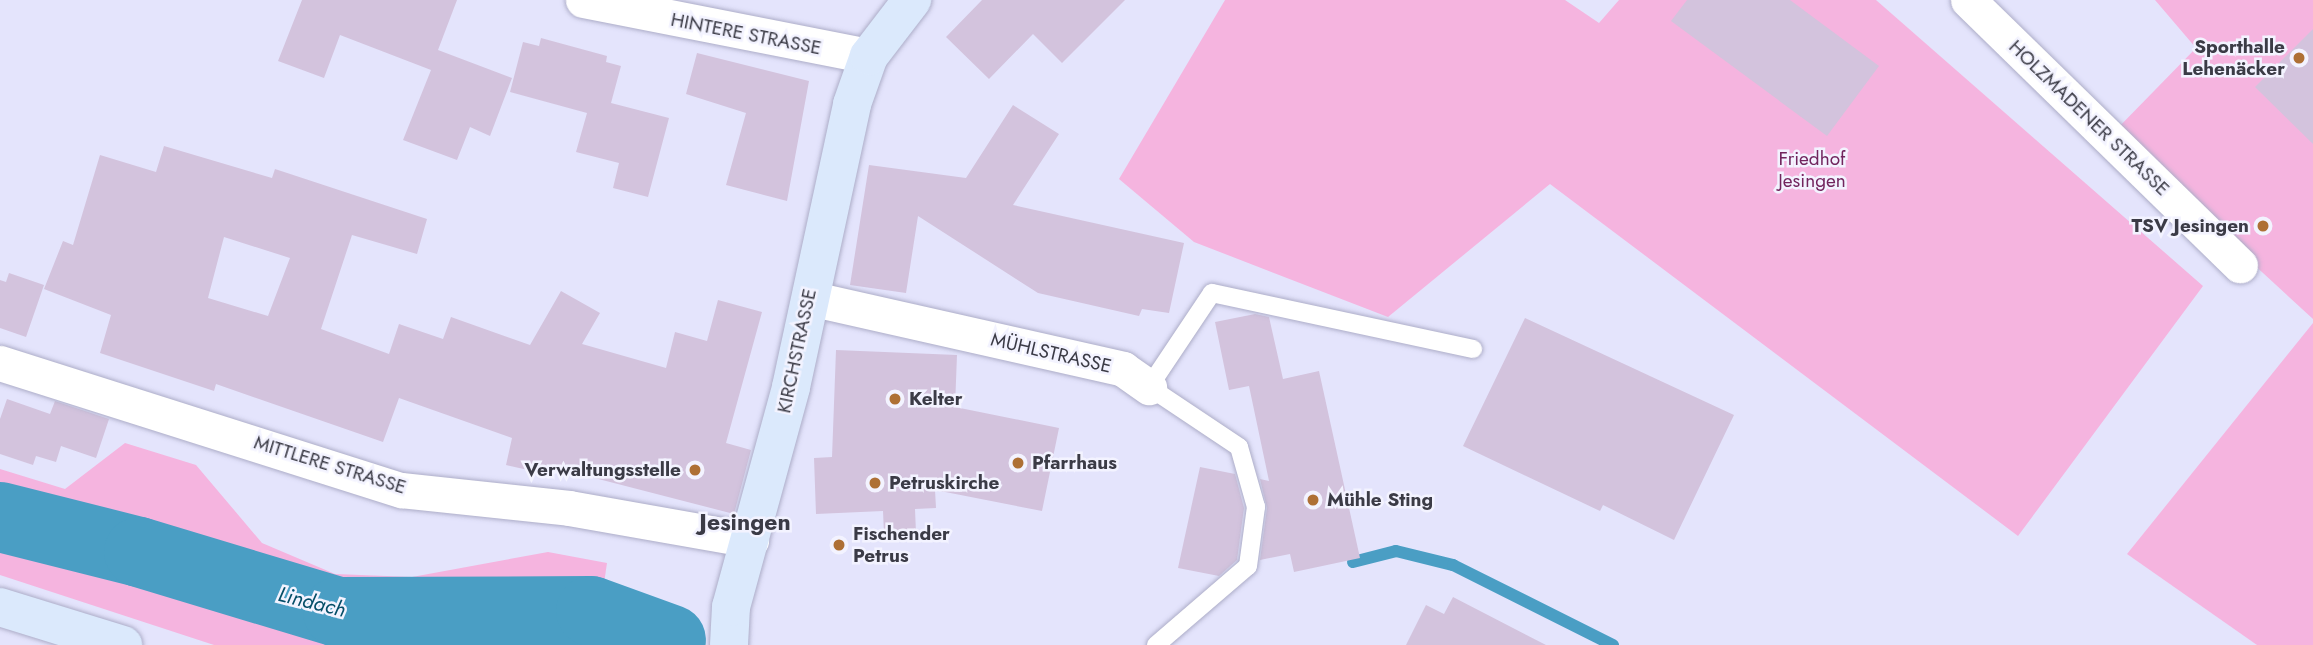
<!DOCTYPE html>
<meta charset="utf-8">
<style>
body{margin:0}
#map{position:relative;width:2313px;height:645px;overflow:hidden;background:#e4e4fc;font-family:Jost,sans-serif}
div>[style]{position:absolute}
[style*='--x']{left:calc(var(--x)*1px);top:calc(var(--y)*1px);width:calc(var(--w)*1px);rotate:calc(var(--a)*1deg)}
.green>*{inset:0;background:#f5b4df}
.stream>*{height:12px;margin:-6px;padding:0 6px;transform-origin:6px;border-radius:6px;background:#4a9ec4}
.river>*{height:70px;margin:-35px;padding:0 35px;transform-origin:35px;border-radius:35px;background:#4a9ec4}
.building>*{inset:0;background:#d3c3dd}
.roads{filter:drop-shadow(0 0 2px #adadc8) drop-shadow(0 0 2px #adadc8)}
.lane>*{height:18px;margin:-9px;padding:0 9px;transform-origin:9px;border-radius:9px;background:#fff}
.street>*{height:35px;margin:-17.5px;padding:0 17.5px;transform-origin:17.5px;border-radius:17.5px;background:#fff}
.secondary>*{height:38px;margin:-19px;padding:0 19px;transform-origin:19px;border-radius:19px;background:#dbe9fc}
.dots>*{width:19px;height:19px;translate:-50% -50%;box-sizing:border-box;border:4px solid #f3f3ff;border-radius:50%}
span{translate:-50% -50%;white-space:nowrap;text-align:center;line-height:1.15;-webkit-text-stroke:5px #f3f3ff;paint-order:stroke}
.street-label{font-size:19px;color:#3b3b46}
.poi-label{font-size:19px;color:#3b3b46;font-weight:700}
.right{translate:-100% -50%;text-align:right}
.left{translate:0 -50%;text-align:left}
.park-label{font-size:19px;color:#72255e}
.water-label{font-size:21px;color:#054e68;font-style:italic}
.quarter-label{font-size:23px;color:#3b3b46;font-weight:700}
</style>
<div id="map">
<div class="green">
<div style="clip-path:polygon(1225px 0,1565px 0,1599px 23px,1619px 0,1876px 0,2203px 286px,2018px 536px,1550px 184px,1388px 317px,1194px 242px,1119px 179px)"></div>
<div style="clip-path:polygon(2155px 0,2313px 0,2313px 319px,2112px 134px,2196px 48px)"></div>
<div style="clip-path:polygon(2313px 323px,2313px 645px,2257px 645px,2127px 554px)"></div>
<div style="clip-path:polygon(125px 443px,196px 465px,262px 543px,335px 574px,412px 577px,548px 552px,607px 563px,595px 645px,214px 645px,0 575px,0 469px,65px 489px)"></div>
</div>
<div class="stream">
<div style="--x:1353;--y:562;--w:44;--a:-14.3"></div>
<div style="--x:1396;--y:551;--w:59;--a:13.8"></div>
<div style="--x:1453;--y:565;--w:179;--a:26.6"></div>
</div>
<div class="river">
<div style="--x:0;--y:517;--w:143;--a:14.1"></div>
<div style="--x:139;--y:552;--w:208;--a:16.8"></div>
<div style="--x:338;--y:612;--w:253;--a:-0.2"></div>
<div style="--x:591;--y:611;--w:85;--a:19.9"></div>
</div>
<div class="building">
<div style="clip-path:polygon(302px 0,457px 0,438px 50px,512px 78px,490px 136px,470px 127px,457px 160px,403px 140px,431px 70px,340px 35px,324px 78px,278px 61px)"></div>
<div style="clip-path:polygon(982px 0,1125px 0,1062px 63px,1033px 34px,989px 79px,946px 37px)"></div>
<div style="clip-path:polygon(1687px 0,1790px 0,1879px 66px,1827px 136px,1671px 21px)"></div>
<div style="clip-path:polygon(2313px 29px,2313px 144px,2255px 87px)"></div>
<div style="clip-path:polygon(541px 38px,607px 56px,606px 62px,621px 66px,611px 103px,669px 118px,648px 197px,613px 188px,619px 163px,576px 152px,587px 113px,510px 92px,523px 42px,539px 46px)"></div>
<div style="clip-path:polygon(697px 53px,809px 81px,787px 201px,726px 185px,746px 113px,686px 94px)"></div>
<div style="clip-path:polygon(1013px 105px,1059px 134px,1013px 205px,1184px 243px,1169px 313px,1142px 309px,1139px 316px,1038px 293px,918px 216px,906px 293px,850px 285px,869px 165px,966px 178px)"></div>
<div style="clip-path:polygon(evenodd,164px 146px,272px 178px,275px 169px,427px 219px,417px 254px,352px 235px,321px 329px,389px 354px,399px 324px,443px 339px,451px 317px,530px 345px,561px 291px,600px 313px,582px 344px,666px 368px,675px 332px,707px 341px,718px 300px,762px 312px,726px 443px,751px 450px,734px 514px,548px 466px,546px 474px,506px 465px,512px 438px,399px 398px,383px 442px,216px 384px,214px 391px,100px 353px,111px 315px,44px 289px,63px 241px,73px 245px,100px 155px,156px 172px,164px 146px,224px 237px,290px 258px,268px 316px,208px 298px,224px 237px)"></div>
<div style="clip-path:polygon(9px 273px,44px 285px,26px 337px,0 328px,0 280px,6px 282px)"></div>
<div style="clip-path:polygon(1255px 314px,1269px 317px,1283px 379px,1319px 371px,1360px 558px,1294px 572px,1290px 554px,1260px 560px,1267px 508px,1260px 479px,1269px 481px,1249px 386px,1229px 390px,1215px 322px)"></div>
<div style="clip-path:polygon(1525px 318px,1734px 415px,1674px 540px,1603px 505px,1600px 511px,1463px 446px)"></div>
<div style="clip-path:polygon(836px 350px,957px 355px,955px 407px,1059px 428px,1042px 511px,935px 490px,936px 508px,915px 509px,916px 533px,884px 534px,883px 511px,816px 514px,814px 458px,832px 457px)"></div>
<div style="clip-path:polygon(7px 399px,50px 414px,55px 401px,109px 419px,96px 458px,61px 446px,56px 462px,36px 456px,33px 465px,0 454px,0 419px)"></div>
<div style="clip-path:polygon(1200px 467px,1235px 474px,1244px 508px,1237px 560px,1219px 576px,1178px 568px)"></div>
<div style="clip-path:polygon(1453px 597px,1546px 645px,1406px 645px,1426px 605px,1444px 614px)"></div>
</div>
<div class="roads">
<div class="lane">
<div style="--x:1156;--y:645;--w:121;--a:-40.7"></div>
<div style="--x:1248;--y:566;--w:60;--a:-82.3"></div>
<div style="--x:1256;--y:507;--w:62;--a:-105.8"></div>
<div style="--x:1239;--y:447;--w:108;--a:-146.3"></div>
<div style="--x:1149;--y:387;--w:113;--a:-56.2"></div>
<div style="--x:1212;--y:293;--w:267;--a:12.1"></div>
</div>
<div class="street">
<div style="--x:583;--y:0;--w:291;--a:11.1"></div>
<div style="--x:1968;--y:0;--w:380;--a:44.3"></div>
<div style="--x:809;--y:298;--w:322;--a:12.7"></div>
<div style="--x:1123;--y:369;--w:32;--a:35"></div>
<div style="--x:0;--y:363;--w:421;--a:17.6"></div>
<div style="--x:401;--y:490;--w:169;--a:6.1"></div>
<div style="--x:569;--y:508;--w:185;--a:10"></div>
</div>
<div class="secondary">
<div style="--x:0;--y:607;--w:129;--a:17.2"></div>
<div style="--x:729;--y:645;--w:38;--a:-87"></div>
<div style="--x:731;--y:607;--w:228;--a:-74.7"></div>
<div style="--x:791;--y:387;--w:289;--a:-77.8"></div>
<div style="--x:852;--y:104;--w:51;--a:-70.5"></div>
<div style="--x:869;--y:56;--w:71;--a:-52.5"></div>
</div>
</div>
<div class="dots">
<div style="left:2299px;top:58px;background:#ae7035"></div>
<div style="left:2263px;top:226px;background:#ae7035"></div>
<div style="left:895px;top:399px;background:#ae7035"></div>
<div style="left:1018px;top:463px;background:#ae7035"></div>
<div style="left:695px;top:470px;background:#ae7035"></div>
<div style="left:875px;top:483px;background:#ae7035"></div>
<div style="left:1313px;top:500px;background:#ae7035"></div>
<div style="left:839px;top:545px;background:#ae7035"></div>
</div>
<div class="street-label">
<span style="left:746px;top:34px;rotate:11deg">HINTERE STRASSE</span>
<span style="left:2089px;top:118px;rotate:44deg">HOLZMADENER STRASSE</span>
<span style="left:797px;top:351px;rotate:-78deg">KIRCHSTRASSE</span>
<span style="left:1051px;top:353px;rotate:13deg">MÜHLSTRASSE</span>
<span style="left:330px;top:465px;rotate:17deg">MITTLERE STRASSE</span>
</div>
<div class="poi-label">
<span class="right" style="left:2285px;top:58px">Sporthalle<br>Lehenäcker</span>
<span class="right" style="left:2249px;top:226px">TSV Jesingen</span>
<span class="left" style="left:909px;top:399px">Kelter</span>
<span class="left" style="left:1032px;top:463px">Pfarrhaus</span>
<span class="right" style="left:681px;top:470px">Verwaltungsstelle</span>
<span class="left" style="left:889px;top:483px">Petruskirche</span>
<span class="left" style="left:1327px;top:500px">Mühle Sting</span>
<span class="left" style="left:853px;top:545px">Fischender<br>Petrus</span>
</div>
<div class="park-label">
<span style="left:1812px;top:170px">Friedhof<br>Jesingen</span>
</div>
<div class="water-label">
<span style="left:312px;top:602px;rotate:14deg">Lindach</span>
</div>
<div class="quarter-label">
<span style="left:745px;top:522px">Jesingen</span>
</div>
</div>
